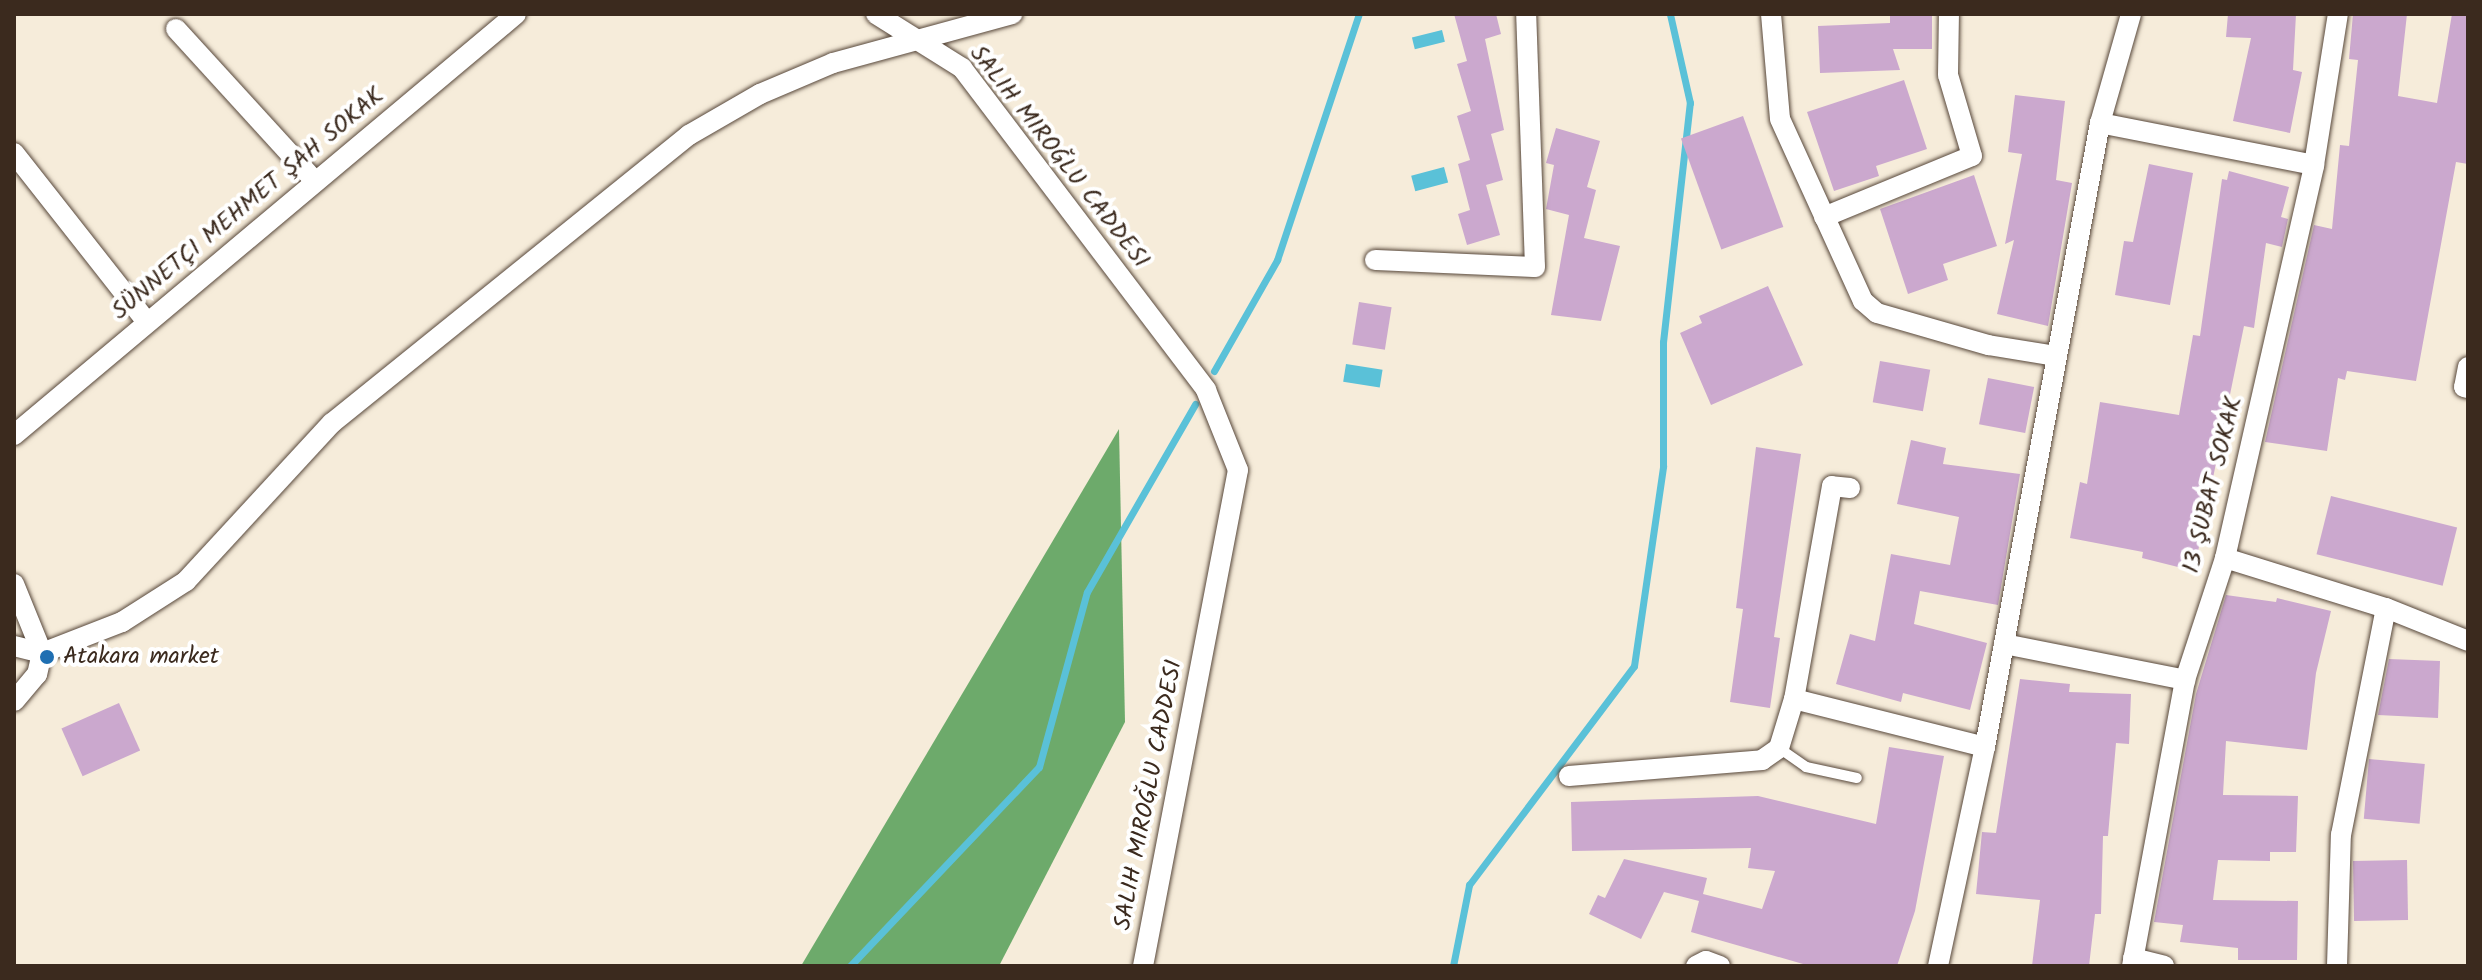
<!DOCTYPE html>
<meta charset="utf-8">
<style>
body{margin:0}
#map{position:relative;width:2482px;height:980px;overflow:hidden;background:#f6ecda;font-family:Kalam,sans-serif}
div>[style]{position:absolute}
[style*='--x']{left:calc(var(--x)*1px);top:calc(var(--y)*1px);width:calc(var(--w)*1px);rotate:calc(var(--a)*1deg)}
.forest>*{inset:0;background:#6daa6b}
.water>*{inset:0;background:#5ac1d8;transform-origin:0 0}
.stream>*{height:7px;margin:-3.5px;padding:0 3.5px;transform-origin:3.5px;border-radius:3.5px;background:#5ac1d8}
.building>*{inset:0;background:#cba8ce;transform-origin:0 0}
.roads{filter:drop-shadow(0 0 2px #57473a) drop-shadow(0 0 2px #57473a)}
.service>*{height:10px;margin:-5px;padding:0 5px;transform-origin:5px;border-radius:5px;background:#fff}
.minor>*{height:20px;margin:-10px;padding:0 10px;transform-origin:10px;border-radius:10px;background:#fff}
.dots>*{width:22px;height:22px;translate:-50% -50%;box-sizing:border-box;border:4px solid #fff;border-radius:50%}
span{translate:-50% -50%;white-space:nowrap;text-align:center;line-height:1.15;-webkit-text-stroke:8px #fff;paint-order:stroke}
.street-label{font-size:24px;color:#3b2a1e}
.poi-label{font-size:24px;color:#3b2a1e}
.left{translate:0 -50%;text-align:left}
.frame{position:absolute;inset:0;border:16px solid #3b2a1e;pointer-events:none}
</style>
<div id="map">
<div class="forest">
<div style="clip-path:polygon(1119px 429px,1125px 722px,999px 966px,801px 966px)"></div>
</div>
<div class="water">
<div style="left:1442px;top:30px;width:12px;height:31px;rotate:76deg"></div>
<div style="left:1444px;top:167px;width:16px;height:34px;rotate:75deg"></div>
<div style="left:1346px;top:364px;width:37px;height:18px;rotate:9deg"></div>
</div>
<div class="stream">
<div style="--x:1214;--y:371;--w:128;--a:-60.4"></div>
<div style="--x:1277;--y:260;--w:259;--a:-71.6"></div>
<div style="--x:850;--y:966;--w:274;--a:-46.5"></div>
<div style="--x:1039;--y:767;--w:181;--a:-74.7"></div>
<div style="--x:1087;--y:592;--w:217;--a:-60.1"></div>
<div style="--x:1453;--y:966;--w:83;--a:-78.8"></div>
<div style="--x:1469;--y:885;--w:274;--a:-53"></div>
<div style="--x:1634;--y:666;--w:202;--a:-81.7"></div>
<div style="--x:1663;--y:466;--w:124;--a:-90"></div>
<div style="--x:1663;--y:342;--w:241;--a:-83.6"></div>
<div style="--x:1690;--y:103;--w:91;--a:-102.7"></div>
</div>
<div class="building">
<div style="clip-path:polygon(1454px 14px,1496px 14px,1501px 34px,1485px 39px,1504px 130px,1491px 134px,1503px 180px,1486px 185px,1500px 235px,1467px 245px,1458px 214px,1470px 210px,1458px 164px,1470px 160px,1457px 116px,1471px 111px,1457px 64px,1467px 61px)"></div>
<div style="clip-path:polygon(1890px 14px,1932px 14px,1932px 49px,1893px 49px,1900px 70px,1820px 73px,1818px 26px,1890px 23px)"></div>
<div style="clip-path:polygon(2228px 14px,2296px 14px,2293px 70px,2302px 72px,2290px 133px,2233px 121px,2251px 38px,2226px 37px)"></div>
<div style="clip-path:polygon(2353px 14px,2407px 14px,2398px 96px,2437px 103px,2452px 14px,2468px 14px,2468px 164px,2456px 162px,2416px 381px,2347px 371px,2345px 380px,2338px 378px,2327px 451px,2265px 442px,2314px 225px,2332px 229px,2340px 145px,2349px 146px,2358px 60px,2349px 59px)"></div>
<div style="clip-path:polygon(1904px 80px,1927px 149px,1876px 166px,1879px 176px,1834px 191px,1807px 112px)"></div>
<div style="clip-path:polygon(2015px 95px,2065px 101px,2056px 180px,2072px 183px,2048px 326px,1997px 314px,2014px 240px,2005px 244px,2022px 154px,2008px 152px)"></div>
<div style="left:1743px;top:116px;width:118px;height:66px;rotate:70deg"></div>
<div style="clip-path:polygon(1556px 128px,1600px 141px,1587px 187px,1596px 190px,1584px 238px,1620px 246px,1601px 321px,1551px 315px,1569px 215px,1546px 209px,1554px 165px,1546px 163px)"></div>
<div style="clip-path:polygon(2149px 164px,2193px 173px,2170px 305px,2115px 295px,2124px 241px,2133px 242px)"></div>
<div style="clip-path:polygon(2229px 171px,2289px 187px,2281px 217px,2288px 219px,2282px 247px,2266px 243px,2254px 328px,2244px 326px,2194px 571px,2142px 558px,2143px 552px,2070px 538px,2080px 482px,2087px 484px,2100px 402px,2179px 415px,2193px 335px,2200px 336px,2222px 179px,2227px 180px)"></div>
<div style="clip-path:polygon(1974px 175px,1997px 246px,1943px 264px,1948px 280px,1908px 294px,1880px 209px)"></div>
<div style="clip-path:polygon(1768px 286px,1803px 365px,1711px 405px,1680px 333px,1702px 323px,1699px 316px)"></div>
<div style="left:1359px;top:302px;width:33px;height:43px;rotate:9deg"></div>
<div style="left:1880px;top:361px;width:51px;height:42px;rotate:10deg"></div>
<div style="left:1988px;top:378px;width:47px;height:47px;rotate:11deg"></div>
<div style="clip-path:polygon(1911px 440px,1946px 448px,1943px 464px,2020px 474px,1998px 605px,1920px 591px,1914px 624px,1987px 643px,1970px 710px,1903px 693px,1901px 702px,1836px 684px,1850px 634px,1875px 641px,1891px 554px,1950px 565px,1959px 517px,1897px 504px)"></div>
<div style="clip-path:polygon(1756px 447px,1801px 454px,1774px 637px,1780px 638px,1770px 708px,1730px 702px,1743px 609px,1736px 608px)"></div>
<div style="left:2331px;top:496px;width:130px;height:60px;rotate:14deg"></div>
<div style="clip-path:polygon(2226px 595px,2276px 602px,2277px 598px,2331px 611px,2316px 673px,2307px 750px,2226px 741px,2223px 795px,2298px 796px,2296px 852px,2270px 852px,2270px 861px,2218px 860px,2213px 900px,2298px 901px,2297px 960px,2238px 960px,2238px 948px,2180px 942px,2183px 925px,2154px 922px,2196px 694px)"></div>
<div style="clip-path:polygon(2389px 659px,2440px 661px,2438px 718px,2378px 715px)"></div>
<div style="clip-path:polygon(2020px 679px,2070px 684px,2069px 692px,2131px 694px,2129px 744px,2116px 743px,2108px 836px,2103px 836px,2101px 914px,2095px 914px,2089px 966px,2032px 966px,2040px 900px,1976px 894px,1982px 832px,1996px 833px)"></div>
<div style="left:119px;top:703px;width:52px;height:63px;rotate:66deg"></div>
<div style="clip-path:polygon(1889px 747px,1944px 756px,1915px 911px,1897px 966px,1810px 966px,1691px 932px,1699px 901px,1664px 892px,1641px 939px,1589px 914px,1598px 895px,1605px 898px,1624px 859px,1707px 878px,1703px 894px,1762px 909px,1775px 871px,1748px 868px,1751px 848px,1572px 851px,1571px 802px,1758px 796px,1876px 824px)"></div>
<div style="left:2369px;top:759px;width:56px;height:60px;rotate:5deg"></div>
<div style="left:2407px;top:860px;width:60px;height:54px;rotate:89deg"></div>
</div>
<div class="roads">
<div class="service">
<div style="--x:1779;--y:748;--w:33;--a:35"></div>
<div style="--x:1806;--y:767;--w:52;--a:12.2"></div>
</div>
<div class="minor">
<div style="--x:876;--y:14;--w:102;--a:32.1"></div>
<div style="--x:962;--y:68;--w:404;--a:52.8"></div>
<div style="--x:1206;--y:390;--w:86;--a:68.2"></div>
<div style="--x:1238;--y:470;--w:505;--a:100.84"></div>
<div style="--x:1771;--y:14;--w:105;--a:85.1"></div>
<div style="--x:1780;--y:119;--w:200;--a:65.5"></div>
<div style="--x:1863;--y:301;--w:18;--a:41"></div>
<div style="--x:1877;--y:313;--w:116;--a:16.1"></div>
<div style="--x:1988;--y:345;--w:68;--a:9.3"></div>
<div style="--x:176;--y:29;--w:206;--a:47.6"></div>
<div style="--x:2100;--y:123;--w:218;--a:11.1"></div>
<div style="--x:14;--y:153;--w:215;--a:51.8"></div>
<div style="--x:1824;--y:217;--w:160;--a:-22.4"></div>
<div style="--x:1972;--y:156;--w:84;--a:-106.5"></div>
<div style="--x:1948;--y:75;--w:61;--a:-89.1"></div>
<div style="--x:1375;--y:260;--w:160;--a:2.5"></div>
<div style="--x:1535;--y:267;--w:253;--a:-92"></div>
<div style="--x:2468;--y:367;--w:20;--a:101"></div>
<div style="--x:2464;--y:387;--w:4;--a:14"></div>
<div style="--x:14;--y:435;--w:655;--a:-39.98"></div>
<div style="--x:1850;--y:488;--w:18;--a:-174"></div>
<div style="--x:1832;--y:486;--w:216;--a:100.1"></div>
<div style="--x:1794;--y:699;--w:197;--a:14.1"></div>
<div style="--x:2225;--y:558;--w:169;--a:17.3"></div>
<div style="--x:2386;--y:608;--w:88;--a:21.9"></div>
<div style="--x:14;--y:584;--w:74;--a:67.9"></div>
<div style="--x:42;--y:653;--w:22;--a:103"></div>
<div style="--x:37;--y:674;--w:35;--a:130"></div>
<div style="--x:2004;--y:644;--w:185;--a:11.2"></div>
<div style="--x:14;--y:646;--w:29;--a:14"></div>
<div style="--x:42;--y:653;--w:86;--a:-21.2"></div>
<div style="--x:122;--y:622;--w:76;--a:-32.6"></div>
<div style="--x:186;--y:581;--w:215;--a:-47.3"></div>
<div style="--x:332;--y:423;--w:459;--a:-38.9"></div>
<div style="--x:689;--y:135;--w:82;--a:-30"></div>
<div style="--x:760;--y:94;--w:79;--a:-23"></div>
<div style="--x:833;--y:63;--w:186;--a:-15.3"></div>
<div style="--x:1569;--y:776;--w:194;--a:-4.7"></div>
<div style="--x:1762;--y:760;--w:21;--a:-35"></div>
<div style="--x:1779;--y:748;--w:51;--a:-73"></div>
<div style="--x:2133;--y:958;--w:32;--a:14"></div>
<div style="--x:1696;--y:966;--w:11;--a:-27"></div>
<div style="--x:1706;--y:961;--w:15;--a:20"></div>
<div style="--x:1938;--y:966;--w:224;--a:-77.9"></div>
<div style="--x:1985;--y:747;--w:635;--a:-79.56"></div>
<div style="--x:2100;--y:123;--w:113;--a:-74.1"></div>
<div style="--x:2132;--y:966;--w:291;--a:-79.5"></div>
<div style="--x:2185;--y:680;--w:128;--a:-71.8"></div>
<div style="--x:2225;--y:558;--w:403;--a:-77.2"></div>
<div style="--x:2314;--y:165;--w:153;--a:-81"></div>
<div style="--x:2337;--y:966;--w:131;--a:-88.3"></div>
<div style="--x:2341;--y:835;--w:231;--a:-78.8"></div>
</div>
</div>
<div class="dots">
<div style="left:47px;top:657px;background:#1f6fb2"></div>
</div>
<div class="street-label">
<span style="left:1059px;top:157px;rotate:52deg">SALIH MIROĞLU CADDESI</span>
<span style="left:248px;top:204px;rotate:-40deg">SÜNNETÇI MEHMET ŞAH SOKAK</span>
<span style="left:2213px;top:485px;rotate:-76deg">13 ŞUBAT SOKAK</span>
<span style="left:1149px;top:795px;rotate:-79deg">SALIH MIROĞLU CADDESI</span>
</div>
<div class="poi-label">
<span class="left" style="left:63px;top:657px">Atakara market</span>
</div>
<div class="frame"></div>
</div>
